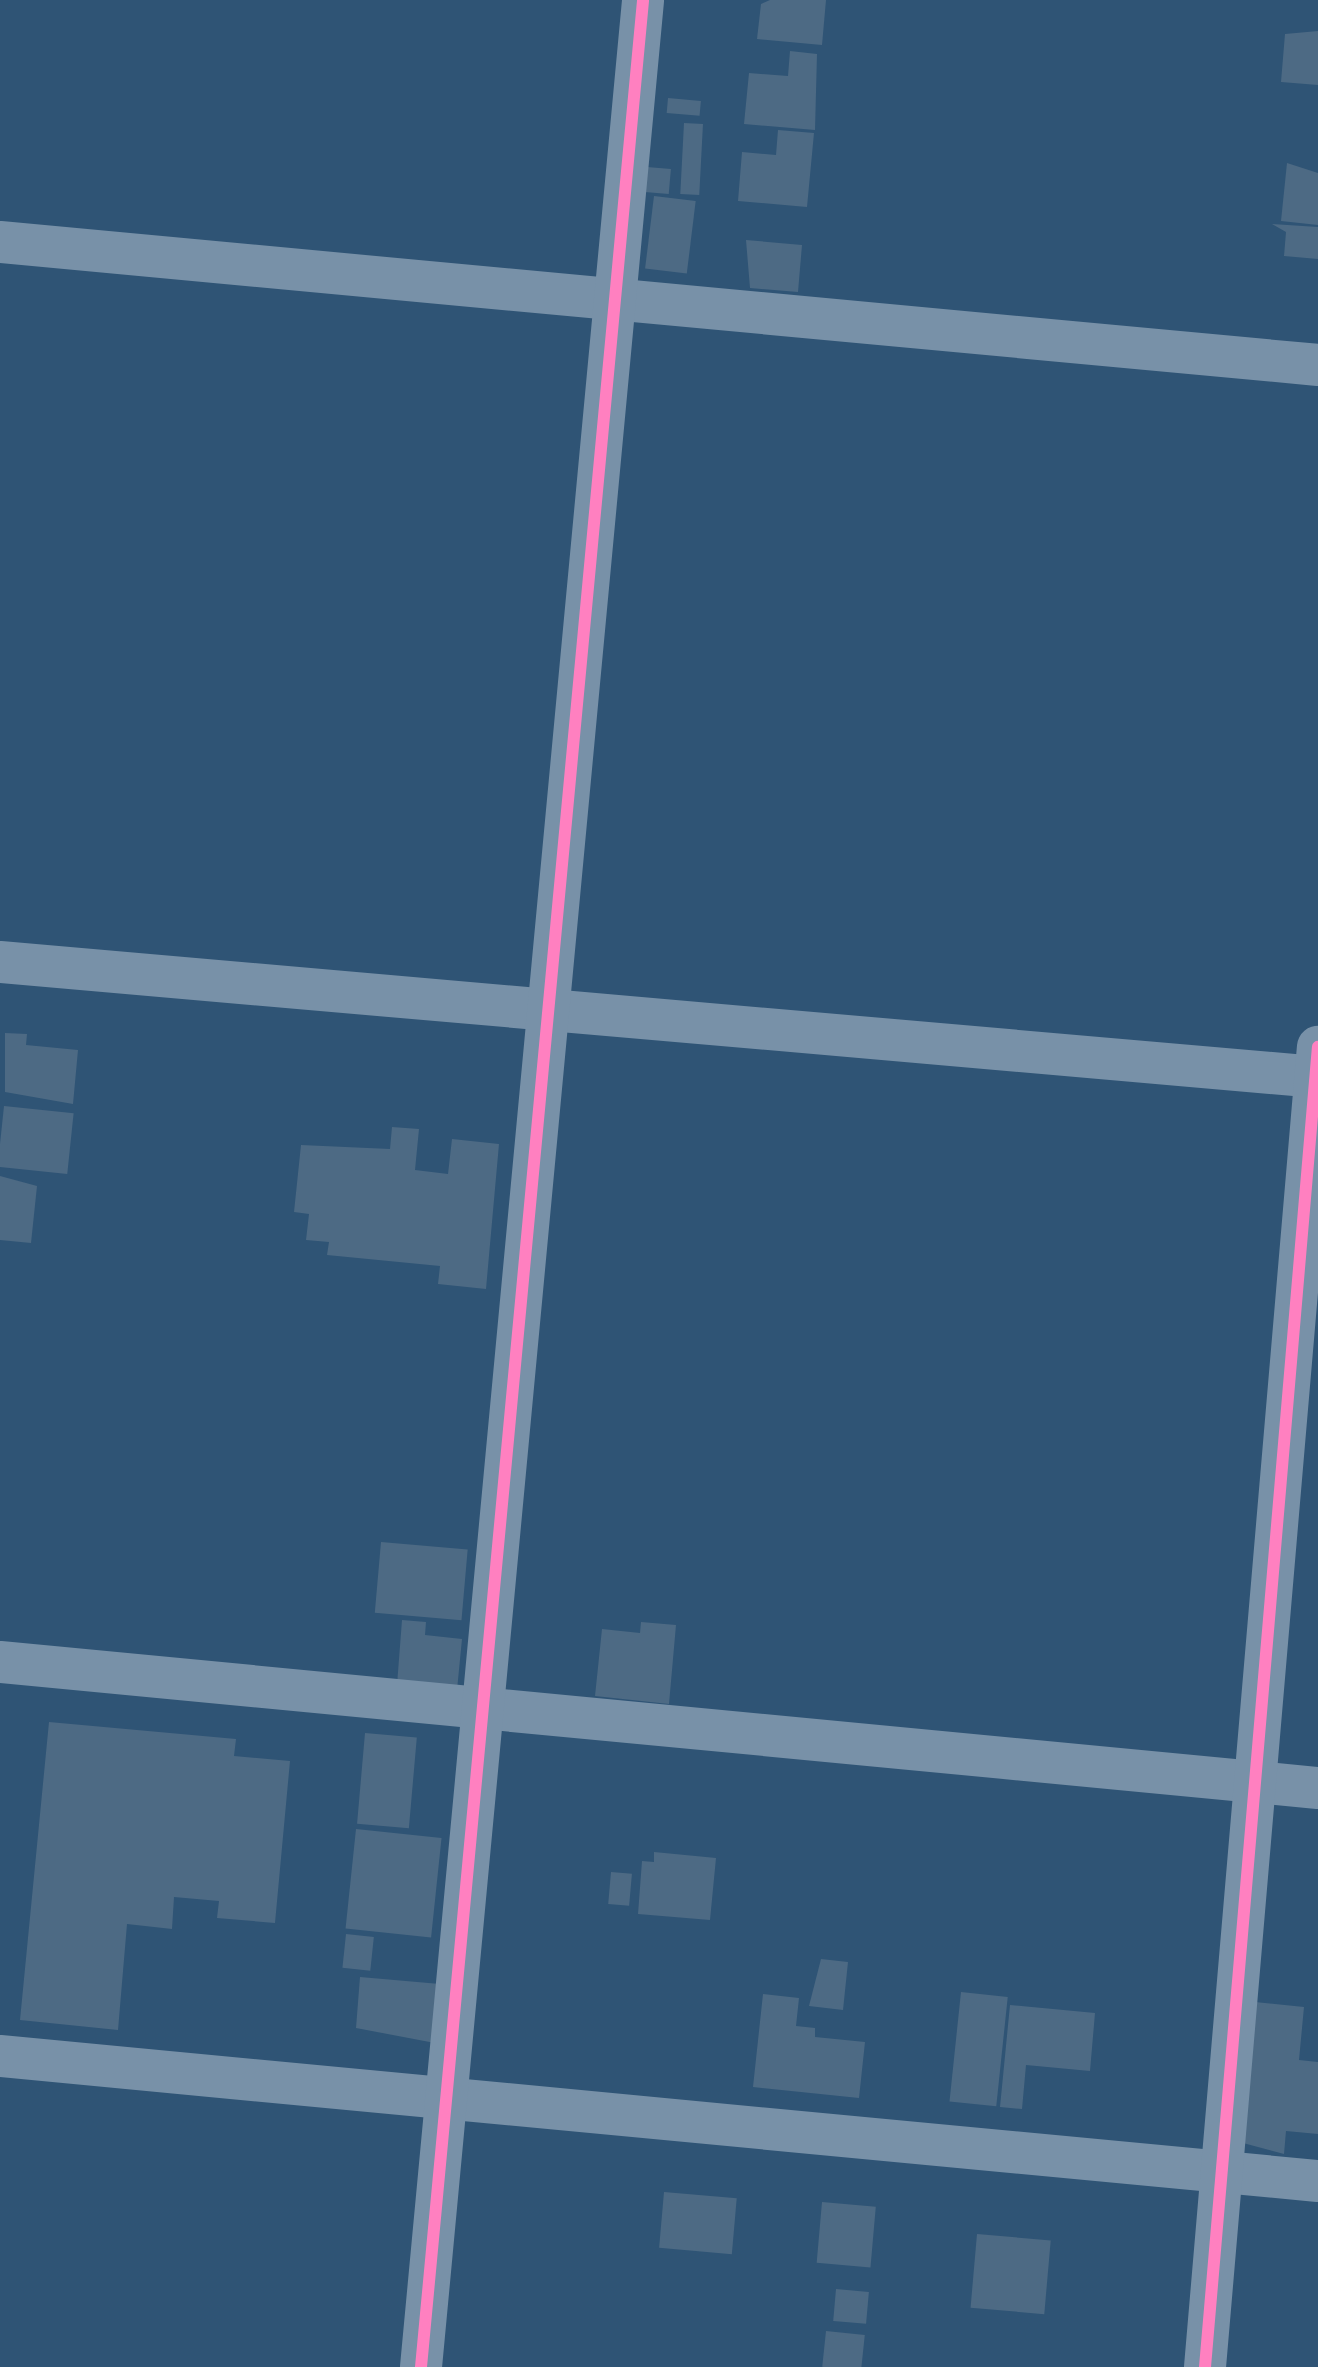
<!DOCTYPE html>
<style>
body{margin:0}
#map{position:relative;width:1318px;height:2367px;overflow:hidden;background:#2f5475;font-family:"Noto Sans",sans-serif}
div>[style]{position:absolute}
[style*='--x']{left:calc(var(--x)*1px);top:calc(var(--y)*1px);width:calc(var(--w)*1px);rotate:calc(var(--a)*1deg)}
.building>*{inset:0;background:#4d6a84;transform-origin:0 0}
.street>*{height:42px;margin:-21px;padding:0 21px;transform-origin:21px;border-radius:21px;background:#7891a8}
.cycleway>*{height:12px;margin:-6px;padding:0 6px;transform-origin:6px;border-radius:6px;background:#ff80c0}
span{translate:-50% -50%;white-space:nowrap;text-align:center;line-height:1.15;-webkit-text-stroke:9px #125692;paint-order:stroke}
</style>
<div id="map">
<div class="building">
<div style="clip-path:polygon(770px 0,826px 0,822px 45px,757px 39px,761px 4px)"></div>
<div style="clip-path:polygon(1318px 31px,1318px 85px,1281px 82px,1285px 34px)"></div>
<div style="clip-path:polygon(790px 51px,817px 54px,815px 130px,744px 124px,749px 73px,788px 76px)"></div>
<div style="left:668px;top:98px;width:33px;height:15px;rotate:5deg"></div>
<div style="left:684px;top:123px;width:19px;height:71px;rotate:3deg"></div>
<div style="clip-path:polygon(778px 130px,814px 133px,807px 207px,738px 201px,742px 152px,776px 155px)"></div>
<div style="clip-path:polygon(1287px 163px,1318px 173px,1318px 225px,1281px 221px)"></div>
<div style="left:647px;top:167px;width:24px;height:25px;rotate:5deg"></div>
<div style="left:654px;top:196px;width:42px;height:73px;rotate:7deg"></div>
<div style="clip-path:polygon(1272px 224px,1318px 227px,1318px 259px,1284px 256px,1286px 232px)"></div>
<div style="clip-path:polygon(746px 240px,802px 245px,798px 292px,750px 288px)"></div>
<div style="clip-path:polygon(5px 1033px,27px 1034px,26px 1045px,78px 1050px,73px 1104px,5px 1092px)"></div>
<div style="left:4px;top:1106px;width:70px;height:61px;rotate:6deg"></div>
<div style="clip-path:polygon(392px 1127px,419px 1129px,415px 1170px,448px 1174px,452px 1139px,499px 1144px,486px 1289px,438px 1284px,440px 1266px,327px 1255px,329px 1242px,306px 1240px,309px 1214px,294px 1212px,301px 1145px,390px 1149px)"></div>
<div style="clip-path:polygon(0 1176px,37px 1186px,31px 1243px,0 1240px)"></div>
<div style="left:381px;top:1542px;width:87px;height:71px;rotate:5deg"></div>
<div style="clip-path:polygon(402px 1620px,426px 1622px,425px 1635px,462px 1639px,457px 1690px,397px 1685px)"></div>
<div style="clip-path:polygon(641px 1622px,676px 1625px,669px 1704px,595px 1696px,602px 1629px,640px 1633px)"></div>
<div style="clip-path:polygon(49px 1722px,236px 1739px,234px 1756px,290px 1761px,275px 1923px,217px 1918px,219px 1901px,174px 1897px,172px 1929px,127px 1924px,118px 2030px,20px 2020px)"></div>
<div style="left:365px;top:1733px;width:52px;height:91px;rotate:5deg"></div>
<div style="left:356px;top:1829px;width:86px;height:100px;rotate:6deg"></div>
<div style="clip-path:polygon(654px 1852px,716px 1858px,710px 1920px,638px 1914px,642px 1861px,654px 1862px)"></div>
<div style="left:611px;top:1872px;width:21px;height:32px;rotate:5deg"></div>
<div style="left:346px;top:1934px;width:28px;height:34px;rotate:6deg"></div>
<div style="clip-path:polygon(821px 1959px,848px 1962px,843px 2010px,809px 2006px)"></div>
<div style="clip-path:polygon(360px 1977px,440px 1984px,435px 2043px,356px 2028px)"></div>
<div style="left:961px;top:1992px;width:47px;height:110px;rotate:6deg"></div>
<div style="clip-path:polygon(763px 1994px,799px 1998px,796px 2026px,815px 2028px,815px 2037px,865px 2042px,859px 2098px,753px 2087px)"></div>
<div style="clip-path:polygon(1255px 2002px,1304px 2007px,1299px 2060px,1318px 2062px,1318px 2134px,1286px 2131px,1284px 2154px,1243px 2143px)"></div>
<div style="clip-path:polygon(1010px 2005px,1095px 2013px,1090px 2071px,1026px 2065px,1022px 2109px,1000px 2107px)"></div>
<div style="left:664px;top:2192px;width:73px;height:56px;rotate:5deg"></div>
<div style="left:822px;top:2202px;width:54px;height:61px;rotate:5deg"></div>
<div style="left:977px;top:2234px;width:74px;height:74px;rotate:5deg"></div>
<div style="left:836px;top:2289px;width:33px;height:32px;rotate:5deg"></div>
<div style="left:826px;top:2331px;width:39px;height:36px;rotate:6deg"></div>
</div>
<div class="street">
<div style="--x:0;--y:242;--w:1324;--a:5.33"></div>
<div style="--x:0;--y:962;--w:1323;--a:4.99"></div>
<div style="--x:0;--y:1662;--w:1324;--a:5.46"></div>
<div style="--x:0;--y:2056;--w:1324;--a:5.42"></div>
<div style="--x:421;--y:2367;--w:2377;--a:-84.64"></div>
<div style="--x:1205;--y:2367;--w:1325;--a:-85.11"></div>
</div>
<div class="cycleway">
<div style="--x:421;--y:2367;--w:2377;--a:-84.64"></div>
<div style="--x:1205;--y:2367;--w:1325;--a:-85.11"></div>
</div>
</div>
